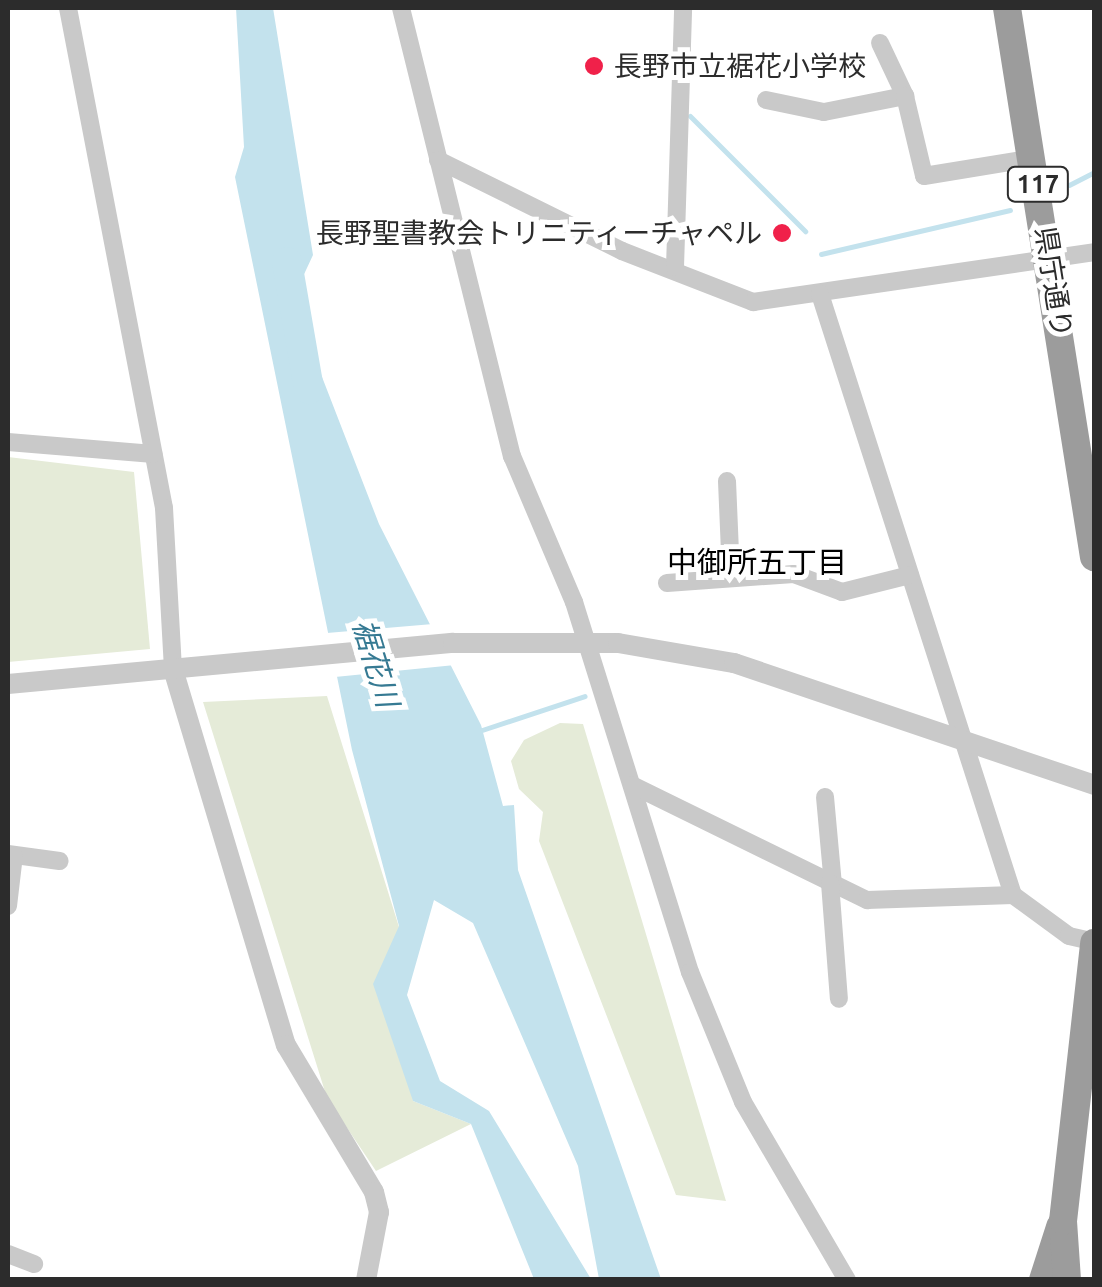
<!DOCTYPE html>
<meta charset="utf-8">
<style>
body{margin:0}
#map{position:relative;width:1102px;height:1287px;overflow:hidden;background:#fff;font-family:Ubuntu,"Noto Sans JP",sans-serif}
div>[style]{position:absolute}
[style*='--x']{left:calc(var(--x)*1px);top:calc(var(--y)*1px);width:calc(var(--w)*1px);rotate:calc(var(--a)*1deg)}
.green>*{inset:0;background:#e5ebd8}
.water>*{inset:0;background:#c3e2ed}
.pier>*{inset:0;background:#fff}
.stream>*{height:5px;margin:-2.5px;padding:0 2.5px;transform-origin:2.5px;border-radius:2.5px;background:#c3e2ed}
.river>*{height:30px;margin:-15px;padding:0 15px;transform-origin:15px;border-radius:15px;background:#c3e2ed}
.minor>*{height:18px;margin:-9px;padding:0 9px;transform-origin:9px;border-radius:9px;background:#c9c9c9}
.tertiary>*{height:20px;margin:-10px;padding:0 10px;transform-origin:10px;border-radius:10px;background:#c9c9c9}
.trunk>*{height:28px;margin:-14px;padding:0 14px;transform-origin:14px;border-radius:14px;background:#9c9c9c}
.dots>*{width:28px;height:28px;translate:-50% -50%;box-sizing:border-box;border:5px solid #fff;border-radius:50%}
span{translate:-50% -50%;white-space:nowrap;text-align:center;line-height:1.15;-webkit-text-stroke:10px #fff;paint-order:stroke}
.shield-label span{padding:2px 8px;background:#fff;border:2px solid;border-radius:8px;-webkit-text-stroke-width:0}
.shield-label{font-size:25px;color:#2c2c2c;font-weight:700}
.poi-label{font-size:28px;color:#2c2c2c}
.left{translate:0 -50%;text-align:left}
.right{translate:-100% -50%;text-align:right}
.street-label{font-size:28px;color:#2c2c2c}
.neighbourhood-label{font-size:30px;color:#000}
.water-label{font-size:30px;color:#367a93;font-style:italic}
.frame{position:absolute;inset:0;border:10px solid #2c2c2c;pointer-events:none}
</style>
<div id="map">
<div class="green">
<div style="clip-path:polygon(8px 457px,134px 472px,150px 649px,8px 662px)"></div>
<div style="clip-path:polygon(327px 696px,399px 927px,413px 1101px,471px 1124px,376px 1171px,327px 1098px,203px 702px)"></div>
<div style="clip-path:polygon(560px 723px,583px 724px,726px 1201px,676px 1195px,539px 841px,543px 812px,519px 789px,511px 761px,524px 740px)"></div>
</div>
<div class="water">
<div style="clip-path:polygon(236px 8px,273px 8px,313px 255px,293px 298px,303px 353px,317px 364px,379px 524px,481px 725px,503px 806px,514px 805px,518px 870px,661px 1279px,599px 1279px,578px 1166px,473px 923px,434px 900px,407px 995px,440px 1081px,489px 1111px,591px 1279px,534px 1279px,471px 1124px,413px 1101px,373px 984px,399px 926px,352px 750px,235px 177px,244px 147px)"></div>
</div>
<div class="pier">
<div style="clip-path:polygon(433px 624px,455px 665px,335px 677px,327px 633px)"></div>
</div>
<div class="stream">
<div style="--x:690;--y:116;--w:163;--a:45"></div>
<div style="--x:1069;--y:185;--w:28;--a:-27"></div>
<div style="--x:821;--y:254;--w:194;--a:-13.1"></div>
<div style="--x:482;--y:730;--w:108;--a:-18.3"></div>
</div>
<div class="river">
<div style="--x:287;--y:262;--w:129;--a:80.2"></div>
</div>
<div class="minor">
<div style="--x:68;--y:8;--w:509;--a:79.13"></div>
<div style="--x:164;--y:508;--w:161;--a:86.8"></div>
<div style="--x:401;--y:8;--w:462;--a:76.1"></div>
<div style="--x:512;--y:456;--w:159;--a:67"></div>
<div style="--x:574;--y:602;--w:388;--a:72.6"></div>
<div style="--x:690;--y:972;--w:140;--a:67.8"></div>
<div style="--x:743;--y:1102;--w:206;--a:59.7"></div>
<div style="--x:880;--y:43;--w:59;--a:64.7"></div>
<div style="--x:766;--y:100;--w:59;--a:11.7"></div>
<div style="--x:824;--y:112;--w:83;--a:-11.2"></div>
<div style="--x:905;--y:96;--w:82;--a:76.6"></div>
<div style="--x:924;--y:176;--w:111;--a:-9.3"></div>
<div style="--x:438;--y:160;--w:205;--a:26.3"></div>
<div style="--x:622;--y:251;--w:141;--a:21.3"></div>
<div style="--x:753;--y:302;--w:345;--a:-8.3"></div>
<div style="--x:675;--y:267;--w:259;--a:-88.2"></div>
<div style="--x:820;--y:294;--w:631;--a:72.2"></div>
<div style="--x:1013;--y:895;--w:69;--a:36.2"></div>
<div style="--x:1069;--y:936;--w:26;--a:13"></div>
<div style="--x:8;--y:442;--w:146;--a:4.7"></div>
<div style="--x:727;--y:481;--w:96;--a:87.6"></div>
<div style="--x:667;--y:583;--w:127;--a:-4.1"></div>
<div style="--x:794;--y:574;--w:51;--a:20.6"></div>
<div style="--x:842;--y:592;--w:70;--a:-14"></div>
<div style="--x:632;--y:785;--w:262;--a:26.1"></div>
<div style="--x:867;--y:900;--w:146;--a:-2"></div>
<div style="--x:825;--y:797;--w:88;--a:84.8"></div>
<div style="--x:8;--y:854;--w:52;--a:7.7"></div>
<div style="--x:830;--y:883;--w:116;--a:85.6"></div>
<div style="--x:8;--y:906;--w:51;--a:-83.3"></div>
<div style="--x:8;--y:1254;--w:28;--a:21"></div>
</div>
<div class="tertiary">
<div style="--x:173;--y:669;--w:393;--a:73.3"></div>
<div style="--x:286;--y:1045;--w:171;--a:59.1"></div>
<div style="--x:374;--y:1192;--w:21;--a:76"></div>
<div style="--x:379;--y:1212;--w:69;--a:100.8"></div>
<div style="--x:8;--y:684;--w:447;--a:-5.3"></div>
<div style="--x:453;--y:643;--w:165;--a:0"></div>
<div style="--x:618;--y:643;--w:118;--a:9.8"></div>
<div style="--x:734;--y:663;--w:380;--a:18.7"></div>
</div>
<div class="trunk">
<div style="--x:1007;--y:8;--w:556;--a:81"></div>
<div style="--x:1043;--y:1280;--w:56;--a:-72.2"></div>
<div style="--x:1067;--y:1280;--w:59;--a:-93.9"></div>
<div style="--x:1063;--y:1221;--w:280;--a:-83.6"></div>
</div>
<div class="dots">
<div style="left:594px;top:66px;background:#f0214a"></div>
<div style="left:782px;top:233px;background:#f0214a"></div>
</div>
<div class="shield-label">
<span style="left:1038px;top:184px">117</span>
</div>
<div class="poi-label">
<span class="left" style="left:614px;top:66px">長野市立裾花小学校</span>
<span class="right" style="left:762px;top:233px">長野聖書教会トリニティーチャペル</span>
</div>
<div class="street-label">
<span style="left:1054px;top:282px;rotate:81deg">県庁通り</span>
</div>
<div class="neighbourhood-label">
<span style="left:757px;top:562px">中御所五丁目</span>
</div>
<div class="water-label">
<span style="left:376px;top:663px;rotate:73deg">裾花川</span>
</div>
<div class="frame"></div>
</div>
